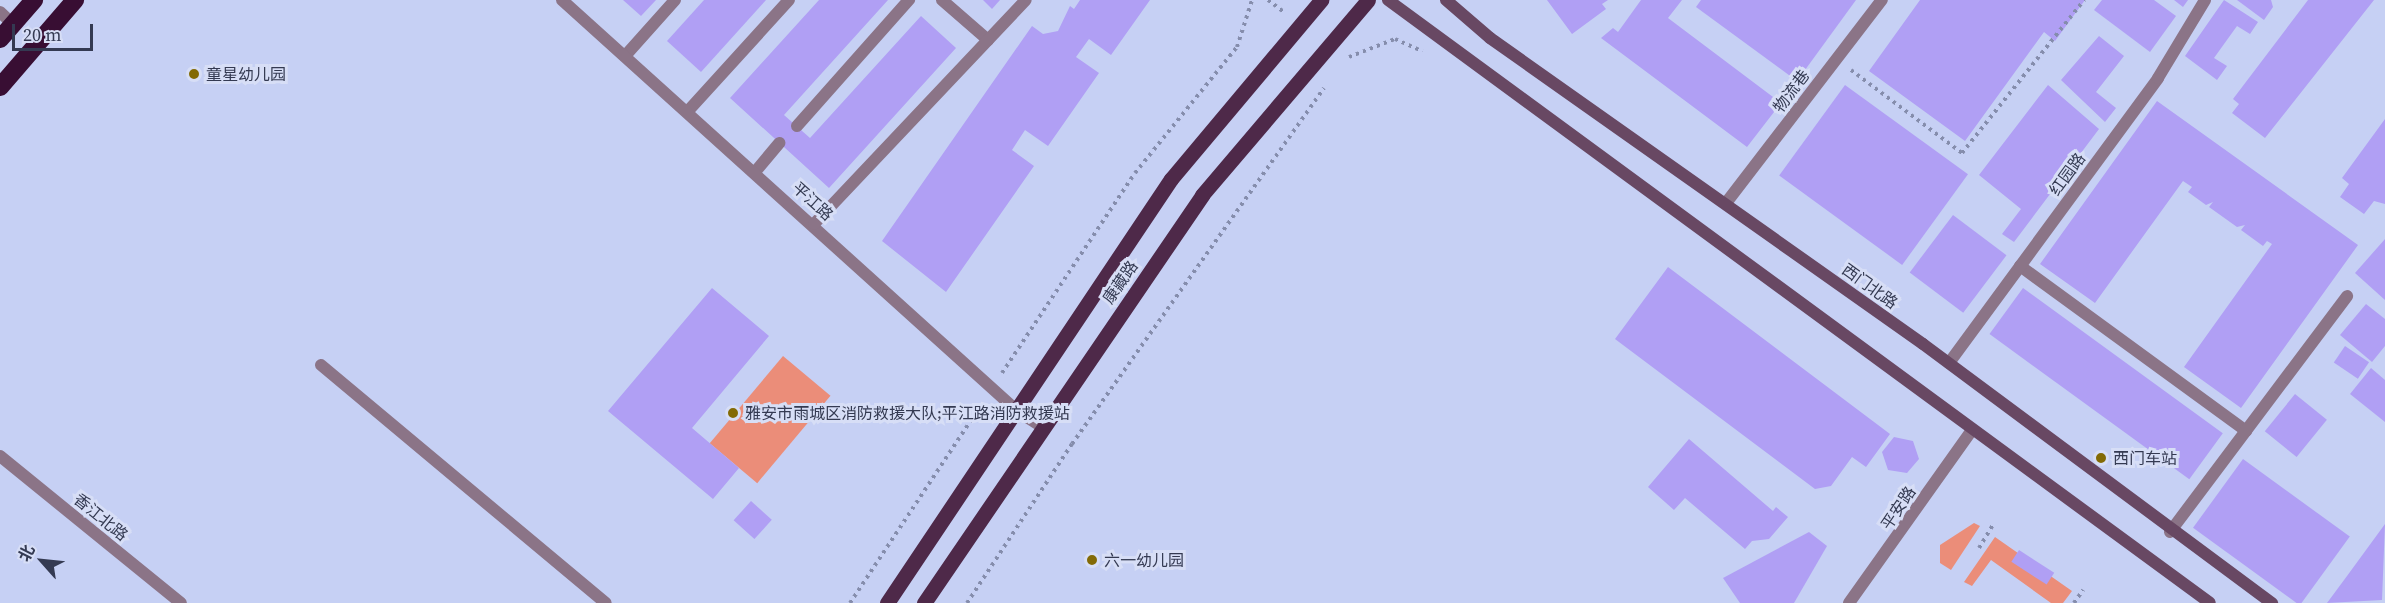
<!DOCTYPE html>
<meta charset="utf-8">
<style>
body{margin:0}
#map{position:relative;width:2385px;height:603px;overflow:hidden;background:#c6d0f4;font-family:"Source Serif 4","Noto Sans SC",serif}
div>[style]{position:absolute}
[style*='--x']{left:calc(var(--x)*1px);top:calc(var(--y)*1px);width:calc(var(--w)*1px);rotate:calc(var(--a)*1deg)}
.green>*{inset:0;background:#eb8d79;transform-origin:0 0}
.building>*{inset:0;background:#b09ff4;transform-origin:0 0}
.path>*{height:4px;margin-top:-2px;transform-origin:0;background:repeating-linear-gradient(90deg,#858dac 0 3px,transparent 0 7.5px)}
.lane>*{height:12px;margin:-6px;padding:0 6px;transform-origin:6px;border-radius:6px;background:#8b7487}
.street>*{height:12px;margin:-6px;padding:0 6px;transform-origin:6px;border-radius:6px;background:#8b7487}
.secondary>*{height:12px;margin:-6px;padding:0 6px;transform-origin:6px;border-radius:6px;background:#684863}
.primary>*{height:15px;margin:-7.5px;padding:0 7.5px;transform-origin:7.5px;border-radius:7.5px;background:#4e2949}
.highway>*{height:18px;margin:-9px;padding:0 9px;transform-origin:9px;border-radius:9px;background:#380e33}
.dots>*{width:16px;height:16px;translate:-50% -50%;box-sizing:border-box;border:3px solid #d7def6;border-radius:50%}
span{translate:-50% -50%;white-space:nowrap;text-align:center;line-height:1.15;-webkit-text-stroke:6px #d7def6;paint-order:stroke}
.poi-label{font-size:16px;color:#343a52}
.left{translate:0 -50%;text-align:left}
.street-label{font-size:16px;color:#343a52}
.north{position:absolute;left:12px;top:531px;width:60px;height:60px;-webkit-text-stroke:4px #d7def6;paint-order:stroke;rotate:297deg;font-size:16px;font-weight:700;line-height:24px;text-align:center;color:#343a52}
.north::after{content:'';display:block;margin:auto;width:21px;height:27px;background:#343a52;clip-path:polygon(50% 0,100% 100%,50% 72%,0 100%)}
.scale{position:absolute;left:12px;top:24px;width:81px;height:27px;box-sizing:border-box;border:3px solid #343a52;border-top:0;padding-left:8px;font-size:18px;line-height:21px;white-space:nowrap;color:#343a52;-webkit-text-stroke:4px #d7def6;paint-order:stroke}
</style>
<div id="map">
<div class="green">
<div style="left:783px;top:356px;width:62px;height:114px;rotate:40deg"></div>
<div style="clip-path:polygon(1974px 523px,1980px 526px,1951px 570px,1940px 563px,1940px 545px)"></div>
<div style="clip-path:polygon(1995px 537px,2072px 591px,2063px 603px,2051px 603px,1991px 560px,1972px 586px,1964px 582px)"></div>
</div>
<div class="building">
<div style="clip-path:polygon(623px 0,656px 0,641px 16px)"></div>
<div style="clip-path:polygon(704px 0,766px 0,701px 72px,667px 41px)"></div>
<div style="clip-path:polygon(819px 0,888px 0,784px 115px,810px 138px,921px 16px,956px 48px,829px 188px,730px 98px)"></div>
<div style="clip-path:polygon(983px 0,1000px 0,992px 9px)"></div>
<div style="clip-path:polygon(1080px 0,1150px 0,1111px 55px,1089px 39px,1076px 57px,1099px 73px,1048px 146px,1025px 130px,1012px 150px,1034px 166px,946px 292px,882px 241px,1032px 26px,1043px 34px,1058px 31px,1070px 6px,1074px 9px)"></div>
<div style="clip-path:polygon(1547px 0,1608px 0,1602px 4px,1606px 9px,1572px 34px)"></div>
<div style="clip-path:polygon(1641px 0,1682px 0,1668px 18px,1781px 103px,1747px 147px,1601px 38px,1613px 28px,1618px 32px)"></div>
<div style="clip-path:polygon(1701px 0,1856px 0,1797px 81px,1696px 7px)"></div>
<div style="clip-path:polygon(1920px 0,2085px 0,2055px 41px,2044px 32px,1965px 141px,1869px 71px)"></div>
<div style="clip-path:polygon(2102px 0,2154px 0,2176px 16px,2150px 52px,2094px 10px)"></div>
<div style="clip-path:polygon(2174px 0,2188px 0,2183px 7px)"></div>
<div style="clip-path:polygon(2224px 0,2258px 22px,2250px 34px,2237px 26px,2214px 58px,2227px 66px,2217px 80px,2185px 56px)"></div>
<div style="clip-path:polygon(2237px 0,2271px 0,2273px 7px,2264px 20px)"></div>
<div style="clip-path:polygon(2308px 0,2374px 0,2265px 138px,2232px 113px,2239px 104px,2233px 99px)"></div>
<div style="clip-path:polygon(2099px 36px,2124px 56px,2096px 92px,2116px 108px,2105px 122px,2061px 80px)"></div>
<div style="left:1845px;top:85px;width:152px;height:112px;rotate:36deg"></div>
<div style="clip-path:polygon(2048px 85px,2099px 129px,2014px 242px,2002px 234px,2021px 209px,1979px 175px)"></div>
<div style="clip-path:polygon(2157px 101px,2358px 245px,2241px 408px,2184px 367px,2272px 244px,2267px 241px,2263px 246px,2241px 230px,2245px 225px,2237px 227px,2209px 207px,2213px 202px,2206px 205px,2188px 192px,2192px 187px,2183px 181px,2095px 303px,2040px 264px)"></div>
<div style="clip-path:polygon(2385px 119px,2385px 204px,2374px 201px,2364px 214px,2340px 197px,2349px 184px,2342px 178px)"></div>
<div style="left:1953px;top:215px;width:67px;height:72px;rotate:37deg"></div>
<div style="clip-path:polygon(2385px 239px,2385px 300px,2355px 273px)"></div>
<div style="clip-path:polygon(1668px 267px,1890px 434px,1866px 467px,1852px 457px,1831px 486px,1815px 489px,1615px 339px)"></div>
<div style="clip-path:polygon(712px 288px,769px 336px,692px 428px,739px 468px,713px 499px,608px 411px)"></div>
<div style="left:2023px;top:288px;width:247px;height:57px;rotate:36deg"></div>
<div style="clip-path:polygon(2366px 304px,2385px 319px,2385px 346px,2372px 362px,2340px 335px)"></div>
<div style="left:2345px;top:346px;width:29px;height:20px;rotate:34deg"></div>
<div style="clip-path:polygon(2371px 368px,2385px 380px,2385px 422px,2350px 394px)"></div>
<div style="left:2295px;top:394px;width:41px;height:48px;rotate:39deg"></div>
<div style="clip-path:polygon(1894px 437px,1913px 441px,1919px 459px,1907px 473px,1888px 470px,1882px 452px)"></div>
<div style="clip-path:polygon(1689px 439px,1773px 511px,1776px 507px,1788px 517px,1769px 539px,1752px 541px,1745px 549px,1685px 498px,1674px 510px,1648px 487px)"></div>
<div style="left:2243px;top:459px;width:132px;height:85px;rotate:36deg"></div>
<div style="left:751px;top:501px;width:28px;height:26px;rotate:42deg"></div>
<div style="clip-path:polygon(2385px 524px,2382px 600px,2327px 603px,2347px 576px)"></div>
<div style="clip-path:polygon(1809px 532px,1827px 546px,1794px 603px,1740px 603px,1723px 578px)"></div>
<div style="left:2019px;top:550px;width:42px;height:14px;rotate:33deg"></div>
</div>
<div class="path">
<div style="--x:1268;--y:0;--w:20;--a:37"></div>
<div style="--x:1349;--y:57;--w:49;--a:-21.4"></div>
<div style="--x:1395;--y:39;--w:30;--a:24"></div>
<div style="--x:1851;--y:70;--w:139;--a:36.8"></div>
<div style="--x:1962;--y:153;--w:196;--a:-51.4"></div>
<div style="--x:1002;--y:373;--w:240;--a:-56.4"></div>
<div style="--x:1135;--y:173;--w:162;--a:-51"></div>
<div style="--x:1237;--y:47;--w:49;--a:-72.3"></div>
<div style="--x:1979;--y:548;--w:26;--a:-59"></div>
<div style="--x:850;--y:603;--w:237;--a:-56.5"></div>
<div style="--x:967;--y:603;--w:191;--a:-56.6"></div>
<div style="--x:1072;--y:444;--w:436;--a:-54.7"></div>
<div style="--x:2074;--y:603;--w:16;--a:-55"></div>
</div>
<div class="lane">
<div style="--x:942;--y:0;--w:61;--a:41"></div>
<div style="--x:0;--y:12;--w:18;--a:43"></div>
<div style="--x:625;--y:56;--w:75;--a:-48.2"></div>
<div style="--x:688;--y:111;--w:150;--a:-47.7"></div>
<div style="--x:797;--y:126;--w:169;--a:-48.4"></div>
<div style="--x:755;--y:172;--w:38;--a:-50"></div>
<div style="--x:2020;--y:266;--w:280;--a:36.1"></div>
<div style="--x:321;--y:365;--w:371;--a:39.9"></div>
</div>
<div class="street">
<div style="--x:562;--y:0;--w:612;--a:42.08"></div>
<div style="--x:1016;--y:410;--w:30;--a:33"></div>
<div style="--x:1726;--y:203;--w:256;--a:-52.5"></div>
<div style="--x:814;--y:224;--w:308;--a:-46.6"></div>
<div style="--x:1949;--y:363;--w:353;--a:-53.7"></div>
<div style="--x:2158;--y:78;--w:91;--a:-58.9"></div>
<div style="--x:0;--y:456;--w:233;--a:39.1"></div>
<div style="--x:2170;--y:532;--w:295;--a:-53.1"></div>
<div style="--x:1849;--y:603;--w:212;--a:-54.6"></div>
</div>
<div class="secondary">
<div style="--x:1388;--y:0;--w:1019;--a:36.26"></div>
<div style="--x:1446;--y:0;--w:58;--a:40.8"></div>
<div style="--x:1490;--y:38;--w:530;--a:35.25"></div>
<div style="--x:1923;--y:344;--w:435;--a:36.6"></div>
</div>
<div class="primary">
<div style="--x:887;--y:603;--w:510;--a:-56.19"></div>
<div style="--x:1171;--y:179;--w:234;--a:-50"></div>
<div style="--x:924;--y:603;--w:494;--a:-55.7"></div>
<div style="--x:1202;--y:195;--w:256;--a:-49.6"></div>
</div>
<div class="highway">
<div style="--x:0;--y:39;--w:52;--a:-48.9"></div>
<div style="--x:0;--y:87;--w:115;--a:-49.2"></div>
</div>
<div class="dots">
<div style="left:194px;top:74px;background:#836a05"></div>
<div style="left:733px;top:413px;background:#836a05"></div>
<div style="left:2101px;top:458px;background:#836a05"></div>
<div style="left:1092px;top:560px;background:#836a05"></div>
</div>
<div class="poi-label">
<span class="left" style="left:206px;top:74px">童星幼儿园</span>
<span class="left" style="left:745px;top:413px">雅安市雨城区消防救援大队;平江路消防救援站</span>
<span class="left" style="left:2113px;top:458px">西门车站</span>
<span class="left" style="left:1104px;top:560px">六一幼儿园</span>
</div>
<div class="street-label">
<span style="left:1791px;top:91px;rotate:-53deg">物流巷</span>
<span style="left:2067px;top:174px;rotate:-54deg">红园路</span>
<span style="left:813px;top:201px;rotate:42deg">平江路</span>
<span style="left:1120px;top:282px;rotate:-55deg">康藏路</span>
<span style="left:1870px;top:286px;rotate:36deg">西门北路</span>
<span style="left:1898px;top:508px;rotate:-56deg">平安路</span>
<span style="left:101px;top:517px;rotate:39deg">香江北路</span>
</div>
<div class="north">北</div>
<div class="scale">20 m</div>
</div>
